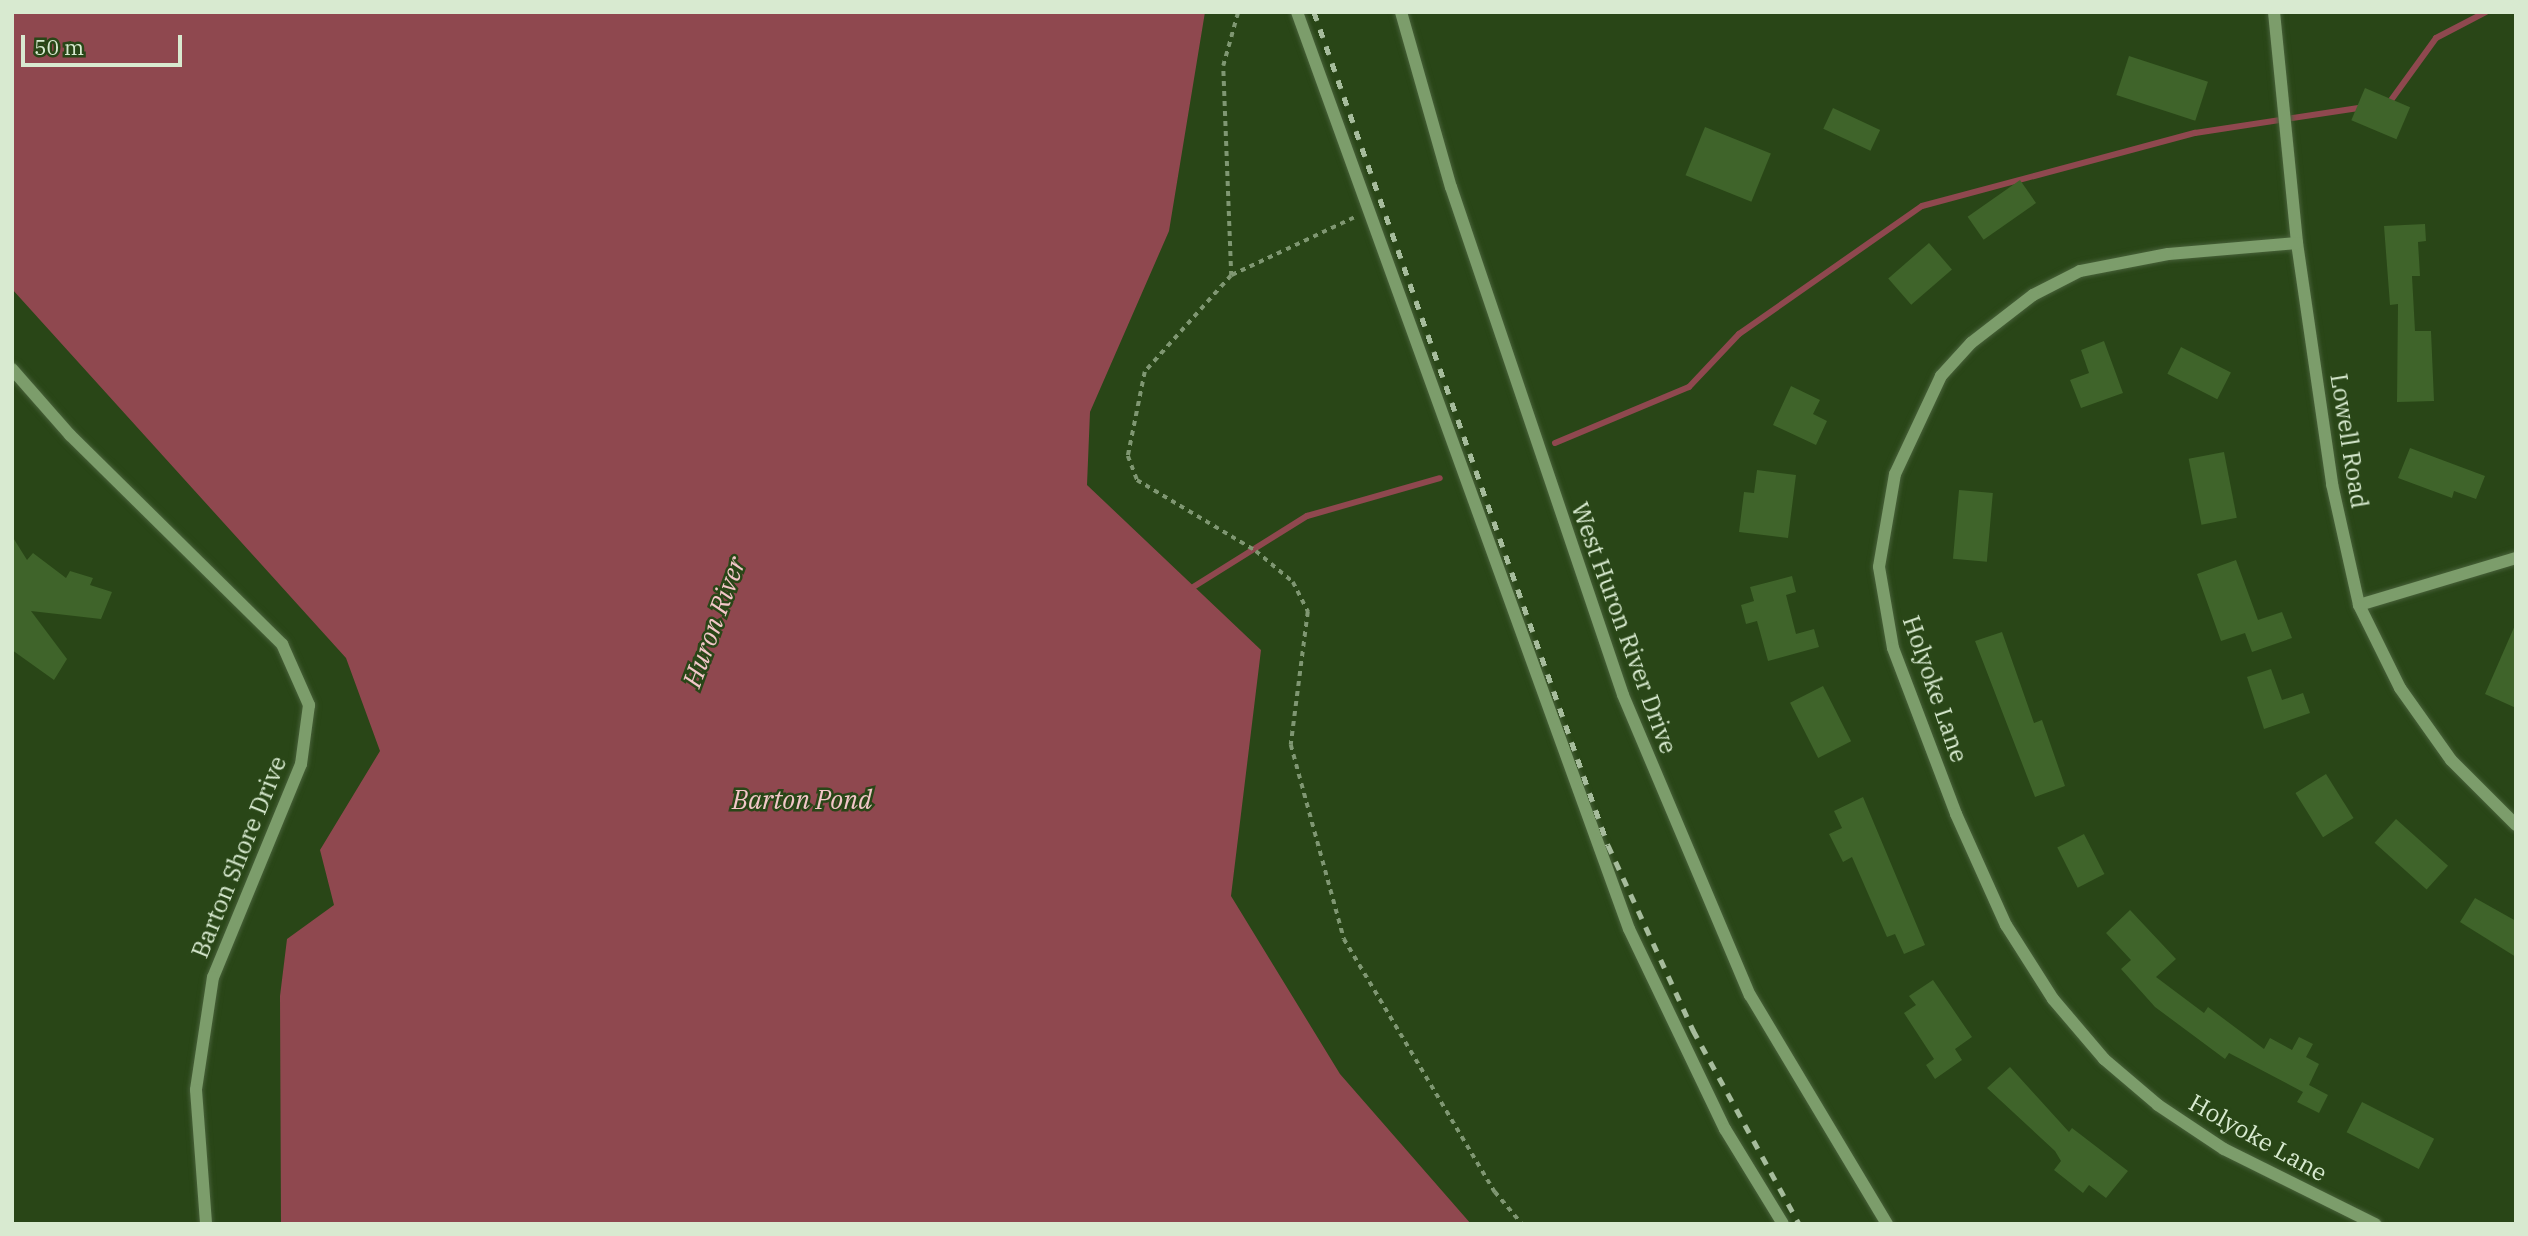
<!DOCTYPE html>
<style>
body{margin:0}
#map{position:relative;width:2528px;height:1236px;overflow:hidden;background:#294617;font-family:"IBM Plex Serif",serif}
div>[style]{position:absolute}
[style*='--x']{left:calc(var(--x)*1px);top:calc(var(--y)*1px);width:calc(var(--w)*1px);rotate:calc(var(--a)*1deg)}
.water>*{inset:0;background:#8f484f}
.stream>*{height:6px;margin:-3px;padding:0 3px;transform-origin:3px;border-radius:3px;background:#8f484f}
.building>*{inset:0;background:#3f642a;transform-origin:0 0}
.path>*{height:3.5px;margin-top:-1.75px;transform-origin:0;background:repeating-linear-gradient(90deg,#7f9772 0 5px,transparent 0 10px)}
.roads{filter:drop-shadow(0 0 2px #48613a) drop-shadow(0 0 2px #48613a)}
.minor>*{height:12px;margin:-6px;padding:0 6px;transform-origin:6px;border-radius:6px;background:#7c9d6b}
.rail>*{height:5px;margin-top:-2.5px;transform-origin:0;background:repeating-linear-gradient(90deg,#a6bc9c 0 9px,transparent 0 18px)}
span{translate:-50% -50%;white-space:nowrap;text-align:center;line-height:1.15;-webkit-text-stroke:5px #294617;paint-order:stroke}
.street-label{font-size:24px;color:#d8ead0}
.water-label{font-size:26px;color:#f3c7c9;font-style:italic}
.frame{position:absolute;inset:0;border:14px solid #d8ead0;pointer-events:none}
.scale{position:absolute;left:21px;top:35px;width:161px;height:32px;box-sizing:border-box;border:4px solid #d8ead0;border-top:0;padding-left:9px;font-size:21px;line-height:24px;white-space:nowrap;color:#d8ead0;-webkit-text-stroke:5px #294617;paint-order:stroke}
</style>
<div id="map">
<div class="water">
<div style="clip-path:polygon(12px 12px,1205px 12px,1169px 231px,1090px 412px,1087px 485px,1261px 650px,1231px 896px,1340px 1074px,1471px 1224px,281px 1224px,280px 996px,287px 939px,334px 905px,320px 850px,380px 751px,346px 658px,12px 289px)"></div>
</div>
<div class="stream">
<div style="--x:2389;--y:103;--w:80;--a:-54.1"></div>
<div style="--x:2436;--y:38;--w:56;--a:-27.5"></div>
<div style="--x:1555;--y:443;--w:145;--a:-22.7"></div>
<div style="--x:1689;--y:387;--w:73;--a:-46.7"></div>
<div style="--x:1739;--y:334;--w:223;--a:-35"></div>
<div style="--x:1922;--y:206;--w:283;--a:-15"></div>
<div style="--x:2195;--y:133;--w:172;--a:-8.7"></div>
<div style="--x:1190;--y:589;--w:138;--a:-32"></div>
<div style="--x:1307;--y:516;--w:138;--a:-15.9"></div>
</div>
<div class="building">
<div style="left:2129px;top:56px;width:83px;height:41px;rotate:18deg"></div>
<div style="left:2365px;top:88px;width:49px;height:35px;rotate:23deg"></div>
<div style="left:1833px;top:108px;width:52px;height:23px;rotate:25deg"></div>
<div style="left:1705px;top:127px;width:71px;height:52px;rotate:22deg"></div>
<div style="left:2020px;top:180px;width:28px;height:64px;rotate:55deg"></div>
<div style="clip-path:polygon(2425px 224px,2426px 241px,2418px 242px,2420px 276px,2412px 276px,2415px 331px,2431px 331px,2434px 401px,2397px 402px,2398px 304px,2390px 305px,2384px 226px)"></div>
<div style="left:1929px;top:243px;width:35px;height:54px;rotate:49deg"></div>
<div style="clip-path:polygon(2104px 341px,2123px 393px,2081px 408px,2070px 380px,2089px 373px,2081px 350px)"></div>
<div style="left:2181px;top:347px;width:56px;height:30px;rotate:27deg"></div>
<div style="clip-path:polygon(1791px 386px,1820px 400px,1813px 414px,1827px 421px,1816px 445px,1773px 425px)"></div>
<div style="clip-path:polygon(2410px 448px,2485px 476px,2476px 499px,2454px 491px,2452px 498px,2398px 478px)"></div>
<div style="left:2224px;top:452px;width:67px;height:36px;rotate:79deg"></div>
<div style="clip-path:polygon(1757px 470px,1796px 475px,1788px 538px,1739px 532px,1744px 492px,1754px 493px)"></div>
<div style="left:1959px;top:490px;width:34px;height:69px;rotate:5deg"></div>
<div style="clip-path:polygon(12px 536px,27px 560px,33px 553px,66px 578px,70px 571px,93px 578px,90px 585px,112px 592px,101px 619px,31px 611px,67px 659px,54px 680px,12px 650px)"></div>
<div style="clip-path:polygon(2236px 560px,2258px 620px,2282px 612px,2292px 638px,2252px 652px,2245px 633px,2221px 641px,2197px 574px)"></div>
<div style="clip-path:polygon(1792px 576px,1796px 592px,1786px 595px,1796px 634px,1814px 629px,1819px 647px,1768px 661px,1757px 621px,1746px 624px,1741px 605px,1754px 601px,1750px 587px)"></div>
<div style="clip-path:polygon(2516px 623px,2516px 708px,2485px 694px)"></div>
<div style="clip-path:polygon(2002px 632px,2034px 723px,2042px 720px,2065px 786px,2035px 797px,1975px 641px)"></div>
<div style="clip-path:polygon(2271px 669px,2282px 700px,2303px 693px,2310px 713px,2264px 729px,2247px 677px)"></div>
<div style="left:1823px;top:686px;width:62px;height:37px;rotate:63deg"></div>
<div style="left:2326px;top:774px;width:52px;height:36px;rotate:58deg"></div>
<div style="clip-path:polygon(1863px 797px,1925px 945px,1904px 954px,1895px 934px,1887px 937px,1852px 857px,1843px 862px,1829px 834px,1842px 828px,1834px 811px)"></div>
<div style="left:2396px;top:819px;width:70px;height:32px;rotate:42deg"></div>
<div style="left:2084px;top:834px;width:45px;height:30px;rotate:63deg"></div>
<div style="clip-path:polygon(2475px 898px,2516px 921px,2516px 957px,2460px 922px)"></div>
<div style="clip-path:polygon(2130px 910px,2176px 959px,2156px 977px,2204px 1013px,2208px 1007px,2264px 1049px,2270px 1038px,2292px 1050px,2299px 1037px,2313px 1044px,2306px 1057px,2319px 1064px,2309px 1085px,2328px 1095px,2319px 1113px,2297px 1102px,2303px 1092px,2229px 1053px,2225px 1059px,2155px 1007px,2121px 969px,2131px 960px,2106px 933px)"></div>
<div style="clip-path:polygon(1933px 980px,1972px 1037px,1955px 1049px,1962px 1060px,1935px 1079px,1926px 1065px,1934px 1059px,1904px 1013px,1916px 1005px,1909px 996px)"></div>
<div style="clip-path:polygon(2010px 1067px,2069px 1132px,2072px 1128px,2128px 1171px,2106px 1198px,2089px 1185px,2083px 1193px,2054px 1170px,2061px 1161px,2055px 1151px,1987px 1088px)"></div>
<div style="left:2362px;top:1102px;width:81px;height:34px;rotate:27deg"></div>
</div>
<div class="path">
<div style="--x:1354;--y:218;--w:136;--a:154.8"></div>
<div style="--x:1231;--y:276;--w:129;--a:131.9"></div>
<div style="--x:1145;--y:372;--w:86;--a:101.4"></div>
<div style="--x:1128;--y:456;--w:26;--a:69"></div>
<div style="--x:1137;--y:480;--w:139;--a:30.8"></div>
<div style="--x:1256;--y:551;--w:48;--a:40"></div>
<div style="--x:1293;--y:582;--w:34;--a:63"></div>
<div style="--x:1308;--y:612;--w:134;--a:97.3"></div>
<div style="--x:1291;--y:745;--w:201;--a:74.7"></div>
<div style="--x:1344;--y:939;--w:295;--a:59.2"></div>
<div style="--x:1495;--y:1192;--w:42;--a:49.8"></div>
<div style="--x:1231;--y:276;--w:210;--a:-92.2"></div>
<div style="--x:1223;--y:66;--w:56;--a:-74.5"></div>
</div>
<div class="roads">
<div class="minor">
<div style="--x:1297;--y:12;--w:975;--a:70.1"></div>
<div style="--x:1629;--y:929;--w:222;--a:64.4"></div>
<div style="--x:1725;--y:1129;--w:111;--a:58.6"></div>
<div style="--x:1401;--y:12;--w:182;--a:74.1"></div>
<div style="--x:1451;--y:187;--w:536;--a:71.29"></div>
<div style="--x:1623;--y:695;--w:326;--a:67.1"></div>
<div style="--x:1750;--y:995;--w:267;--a:59.1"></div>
<div style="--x:2274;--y:12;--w:232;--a:84.3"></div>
<div style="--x:2297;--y:243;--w:244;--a:81.7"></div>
<div style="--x:2332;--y:484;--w:124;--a:77.4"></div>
<div style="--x:2359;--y:605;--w:93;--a:63.7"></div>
<div style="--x:2400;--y:688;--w:88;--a:54.7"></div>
<div style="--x:2451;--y:760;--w:92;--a:45"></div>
<div style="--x:2297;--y:243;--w:129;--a:175.1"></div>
<div style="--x:2168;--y:254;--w:90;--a:169.1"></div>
<div style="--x:2080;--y:271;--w:53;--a:152.9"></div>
<div style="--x:2033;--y:295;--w:78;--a:142.3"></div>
<div style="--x:1971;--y:343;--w:45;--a:132.3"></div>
<div style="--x:1941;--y:376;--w:108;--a:115.1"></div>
<div style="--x:1895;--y:474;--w:94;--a:99.8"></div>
<div style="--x:1879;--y:567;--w:82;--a:80.2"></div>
<div style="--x:1893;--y:648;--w:178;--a:69.2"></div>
<div style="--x:1956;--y:814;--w:122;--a:65.8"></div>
<div style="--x:2006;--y:925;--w:88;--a:57.6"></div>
<div style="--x:2053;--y:999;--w:79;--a:49.6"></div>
<div style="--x:2104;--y:1059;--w:71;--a:40.4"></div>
<div style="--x:2158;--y:1105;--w:79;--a:33.7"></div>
<div style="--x:2224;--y:1149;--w:169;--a:26.4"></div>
<div style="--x:12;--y:369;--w:88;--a:48.7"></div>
<div style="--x:70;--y:435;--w:298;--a:44.6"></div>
<div style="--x:282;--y:644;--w:67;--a:66.1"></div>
<div style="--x:309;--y:705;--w:60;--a:97.7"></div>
<div style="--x:301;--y:764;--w:230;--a:112.4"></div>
<div style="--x:213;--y:977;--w:114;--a:98.6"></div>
<div style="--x:196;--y:1090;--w:134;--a:85.7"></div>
<div style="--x:2359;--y:605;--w:164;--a:-16.7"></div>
</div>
</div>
<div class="rail">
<div style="--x:1314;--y:12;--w:883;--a:70.56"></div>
<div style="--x:1608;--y:845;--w:204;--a:65.3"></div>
<div style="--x:1693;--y:1030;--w:221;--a:61.3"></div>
</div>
<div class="street-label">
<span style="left:2349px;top:441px;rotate:81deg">Lowell Road</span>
<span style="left:1624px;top:628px;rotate:70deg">West Huron River Drive</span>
<span style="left:1935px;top:689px;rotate:71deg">Holyoke Lane</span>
<span style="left:239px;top:857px;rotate:-68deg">Barton Shore Drive</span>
<span style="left:2258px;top:1138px;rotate:29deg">Holyoke Lane</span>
</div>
<div class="water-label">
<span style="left:714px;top:622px;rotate:-70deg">Huron River</span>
<span style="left:802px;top:800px">Barton Pond</span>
</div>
<div class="frame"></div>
<div class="scale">50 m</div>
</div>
